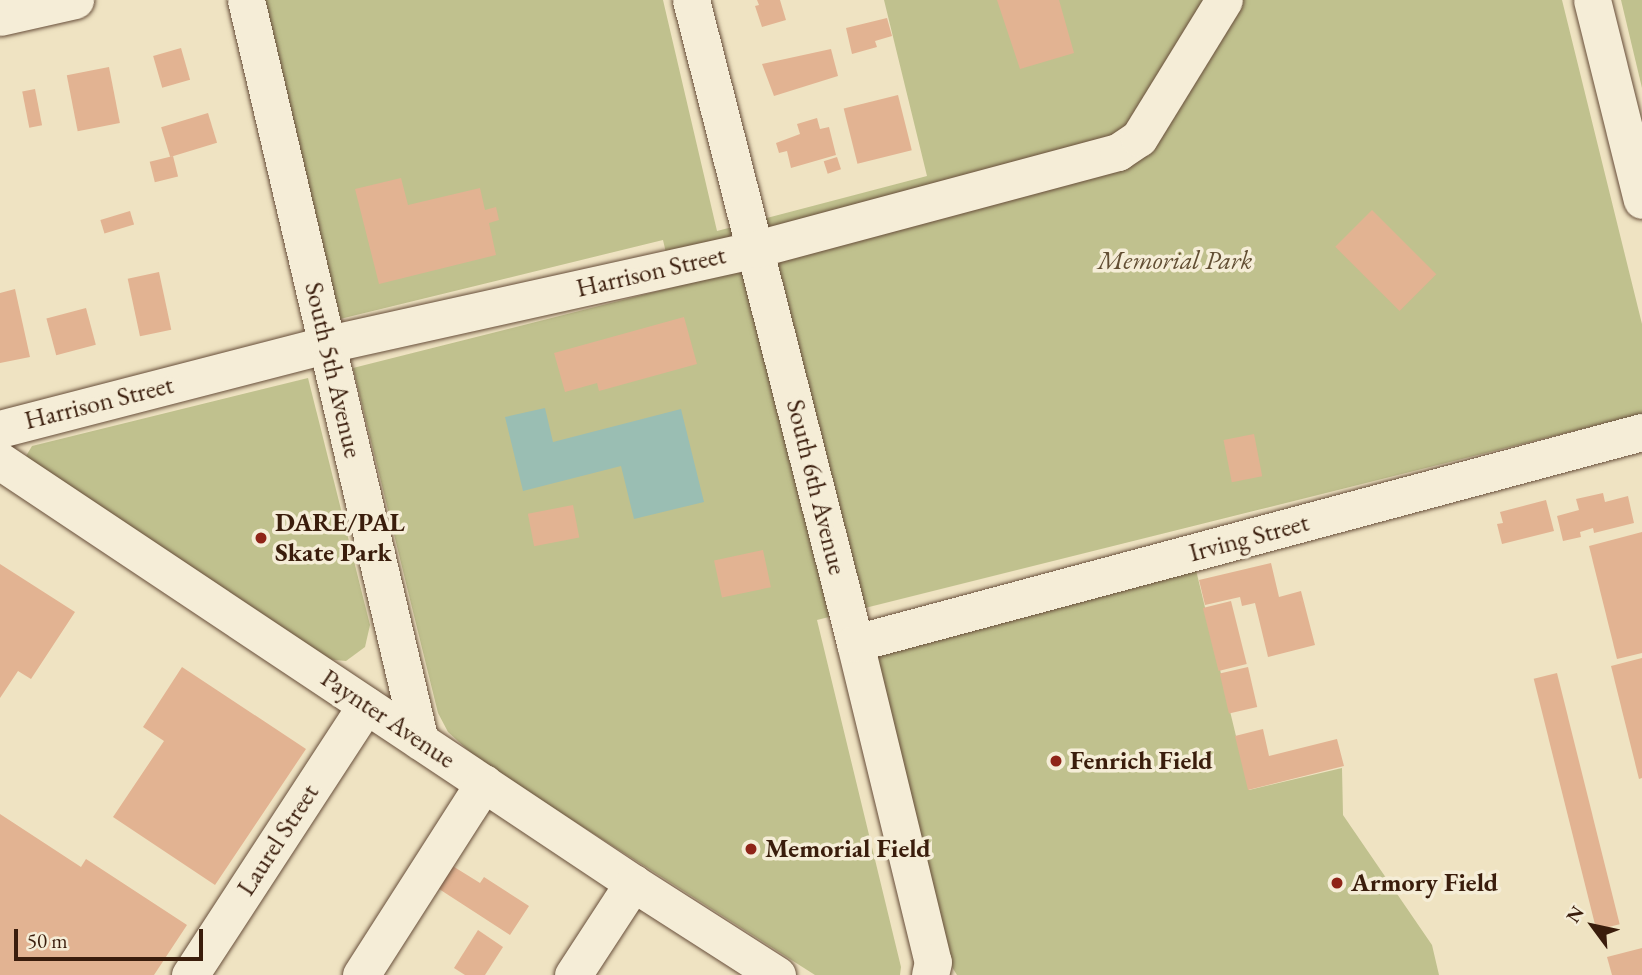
<!DOCTYPE html>
<style>
body{margin:0}
#map{position:relative;width:1642px;height:975px;overflow:hidden;background:#efe3c2;font-family:"EB Garamond",serif}
div>[style]{position:absolute}
[style*='--x']{left:calc(var(--x)*1px);top:calc(var(--y)*1px);width:calc(var(--w)*1px);rotate:calc(var(--a)*1deg)}
.green>*{inset:0;background:#c0c18e}
.water>*{inset:0;background:#9abeb3}
.building>*{inset:0;background:#e2b392;transform-origin:0 0}
.roads{filter:drop-shadow(0 0 2px #674e3a) drop-shadow(0 0 2px #674e3a)}
.minor>*{height:37px;margin:-18.5px;padding:0 18.5px;transform-origin:18.5px;border-radius:18.5px;background:#f5edd7}
.dots>*{width:19px;height:19px;translate:-50% -50%;box-sizing:border-box;border:4px solid #f5edd7;border-radius:50%}
span{translate:-50% -50%;white-space:nowrap;text-align:center;line-height:1.15;-webkit-text-stroke:7px #f5edd7;paint-order:stroke}
.park-label{font-size:26px;color:#624e33;font-style:italic}
.street-label{font-size:26px;color:#3a1d0c}
.poi-label{font-size:26px;color:#3a1d0c;font-weight:700}
.left{translate:0 -50%;text-align:left}
.north{position:absolute;left:1558px;top:891px;width:70px;height:70px;-webkit-text-stroke:5px #f5edd7;paint-order:stroke;rotate:303deg;font-size:19px;font-weight:700;line-height:28px;text-align:center;color:#3a1d0c}
.north::after{content:'';display:block;margin:auto;width:24px;height:32px;background:#3a1d0c;clip-path:polygon(50% 0,100% 100%,50% 72%,0 100%)}
.scale{position:absolute;left:14px;top:929px;width:189px;height:32px;box-sizing:border-box;border:4px solid #3a1d0c;border-top:0;padding-left:9px;font-size:21px;line-height:24px;white-space:nowrap;color:#3a1d0c;-webkit-text-stroke:5px #f5edd7;paint-order:stroke}
</style>
<div id="map">
<div class="green">
<div style="clip-path:polygon(258px 0,663px 0,717px 231px,927px 176px,884px 0,1562px 0,1642px 324px,1642px 414px,817px 620px,901px 967px,900px 975px,815px 975px,480px 761px,448px 732px,438px 713px,353px 368px,674px 287px,663px 240px,340px 319px)"></div>
<div style="clip-path:polygon(1621px 0,1642px 0,1642px 88px)"></div>
<div style="clip-path:polygon(308px 378px,370px 625px,365px 647px,346px 661px,324px 659px,27px 461px,26px 456px,32px 446px)"></div>
<div style="clip-path:polygon(1196px 570px,1249px 790px,1342px 768px,1343px 815px,1432px 945px,1439px 975px,957px 975px,944px 954px,869px 651px)"></div>
</div>
<div class="water">
<div style="clip-path:polygon(545px 408px,553px 442px,681px 409px,704px 502px,634px 519px,621px 466px,523px 491px,505px 417px)"></div>
</div>
<div class="building">
<div style="clip-path:polygon(757px 0,780px 0,786px 20px,762px 27px,755px 6px,759px 5px)"></div>
<div style="clip-path:polygon(997px 0,1059px 0,1074px 53px,1020px 69px)"></div>
<div style="clip-path:polygon(887px 18px,892px 36px,875px 41px,877px 47px,852px 54px,846px 28px)"></div>
<div style="left:181px;top:48px;width:33px;height:29px;rotate:74deg"></div>
<div style="clip-path:polygon(831px 49px,838px 76px,774px 96px,762px 64px)"></div>
<div style="left:109px;top:67px;width:57px;height:43px;rotate:79deg"></div>
<div style="left:35px;top:89px;width:37px;height:13px;rotate:79deg"></div>
<div style="left:898px;top:95px;width:57px;height:56px;rotate:76deg"></div>
<div style="left:208px;top:113px;width:31px;height:49px;rotate:73deg"></div>
<div style="clip-path:polygon(817px 118px,820px 129px,829px 127px,836px 155px,791px 168px,787px 151px,779px 153px,776px 143px,800px 134px,797px 124px)"></div>
<div style="left:173px;top:156px;width:21px;height:24px;rotate:76deg"></div>
<div style="left:837px;top:157px;width:13px;height:14px;rotate:72deg"></div>
<div style="clip-path:polygon(401px 178px,408px 205px,480px 188px,485px 210px,496px 207px,499px 220px,489px 223px,496px 255px,379px 284px,355px 189px)"></div>
<div style="left:1372px;top:210px;width:91px;height:52px;rotate:45deg"></div>
<div style="left:130px;top:211px;width:14px;height:31px;rotate:73deg"></div>
<div style="left:159px;top:272px;width:59px;height:32px;rotate:78deg"></div>
<div style="clip-path:polygon(15px 289px,30px 357px,0 363px,0 293px)"></div>
<div style="left:86px;top:308px;width:38px;height:41px;rotate:75deg"></div>
<div style="clip-path:polygon(684px 317px,697px 364px,599px 391px,597px 383px,565px 392px,554px 353px)"></div>
<div style="left:1254px;top:434px;width:43px;height:31px;rotate:79deg"></div>
<div style="clip-path:polygon(1603px 493px,1605px 502px,1628px 496px,1634px 523px,1594px 533px,1593px 528px,1580px 532px,1581px 537px,1563px 541px,1557px 516px,1579px 510px,1576px 499px)"></div>
<div style="clip-path:polygon(1546px 500px,1554px 531px,1502px 544px,1497px 524px,1503px 523px,1500px 512px)"></div>
<div style="left:573px;top:505px;width:33px;height:46px;rotate:79deg"></div>
<div style="clip-path:polygon(1642px 532px,1642px 653px,1617px 659px,1589px 546px)"></div>
<div style="left:763px;top:550px;width:38px;height:50px;rotate:78deg"></div>
<div style="clip-path:polygon(1271px 563px,1279px 597px,1301px 591px,1315px 645px,1268px 657px,1255px 603px,1242px 606px,1240px 597px,1205px 605px,1199px 580px)"></div>
<div style="clip-path:polygon(0 564px,75px 612px,31px 679px,18px 671px,0 698px)"></div>
<div style="left:1231px;top:601px;width:65px;height:29px;rotate:76deg"></div>
<div style="clip-path:polygon(1642px 658px,1642px 778px,1639px 779px,1611px 666px)"></div>
<div style="clip-path:polygon(182px 667px,306px 749px,215px 885px,113px 817px,164px 741px,143px 727px)"></div>
<div style="left:1248px;top:667px;width:41px;height:29px;rotate:77deg"></div>
<div style="left:1557px;top:673px;width:259px;height:24px;rotate:76deg"></div>
<div style="clip-path:polygon(1263px 729px,1269px 756px,1337px 739px,1344px 766px,1248px 790px,1235px 736px)"></div>
<div style="clip-path:polygon(0 814px,81px 867px,86px 859px,187px 925px,154px 975px,0 975px)"></div>
<div style="clip-path:polygon(451px 865px,480px 883px,484px 877px,529px 906px,510px 935px,436px 887px)"></div>
<div style="clip-path:polygon(478px 930px,503px 947px,485px 975px,465px 975px,454px 968px)"></div>
<div style="clip-path:polygon(1642px 948px,1642px 975px,1612px 975px,1607px 957px)"></div>
</div>
<div class="roads">
<div class="minor">
<div style="--x:246;--y:0;--w:761;--a:76.79"></div>
<div style="--x:691;--y:0;--w:664;--a:75.69"></div>
<div style="--x:855;--y:643;--w:328;--a:76.3"></div>
<div style="--x:933;--y:962;--w:13;--a:103"></div>
<div style="--x:1592;--y:0;--w:206;--a:76"></div>
<div style="--x:0;--y:17;--w:77;--a:-12.8"></div>
<div style="--x:0;--y:429;--w:339;--a:-14.5"></div>
<div style="--x:328;--y:344;--w:438;--a:-12.5"></div>
<div style="--x:756;--y:249;--w:375;--a:-15"></div>
<div style="--x:1118;--y:152;--w:25;--a:-34"></div>
<div style="--x:1139;--y:138;--w:162;--a:-58.4"></div>
<div style="--x:0;--y:461;--w:761;--a:33.69"></div>
<div style="--x:633;--y:883;--w:171;--a:32.6"></div>
<div style="--x:855;--y:643;--w:815;--a:-15.01"></div>
<div style="--x:190;--y:975;--w:322;--a:-56.9"></div>
<div style="--x:361;--y:975;--w:228;--a:-57.4"></div>
<div style="--x:573;--y:975;--w:110;--a:-56.9"></div>
</div>
</div>
<div class="dots">
<div style="left:261px;top:538px;background:#8f2418"></div>
<div style="left:1056px;top:761px;background:#8f2418"></div>
<div style="left:751px;top:849px;background:#8f2418"></div>
<div style="left:1337px;top:883px;background:#8f2418"></div>
</div>
<div class="park-label">
<span style="left:1175px;top:261px">Memorial Park</span>
</div>
<div class="street-label">
<span style="left:651px;top:272px;rotate:-13deg">Harrison Street</span>
<span style="left:333px;top:370px;rotate:77deg">South 5th Avenue</span>
<span style="left:99px;top:403px;rotate:-14deg">Harrison Street</span>
<span style="left:816px;top:487px;rotate:76deg">South 6th Avenue</span>
<span style="left:1249px;top:538px;rotate:-15deg">Irving Street</span>
<span style="left:388px;top:719px;rotate:34deg">Paynter Avenue</span>
<span style="left:278px;top:840px;rotate:-57deg">Laurel Street</span>
</div>
<div class="poi-label">
<span class="left" style="left:275px;top:538px">DARE/PAL<br>Skate Park</span>
<span class="left" style="left:1070px;top:761px">Fenrich Field</span>
<span class="left" style="left:765px;top:849px">Memorial Field</span>
<span class="left" style="left:1351px;top:883px">Armory Field</span>
</div>
<div class="north">N</div>
<div class="scale">50 m</div>
</div>
